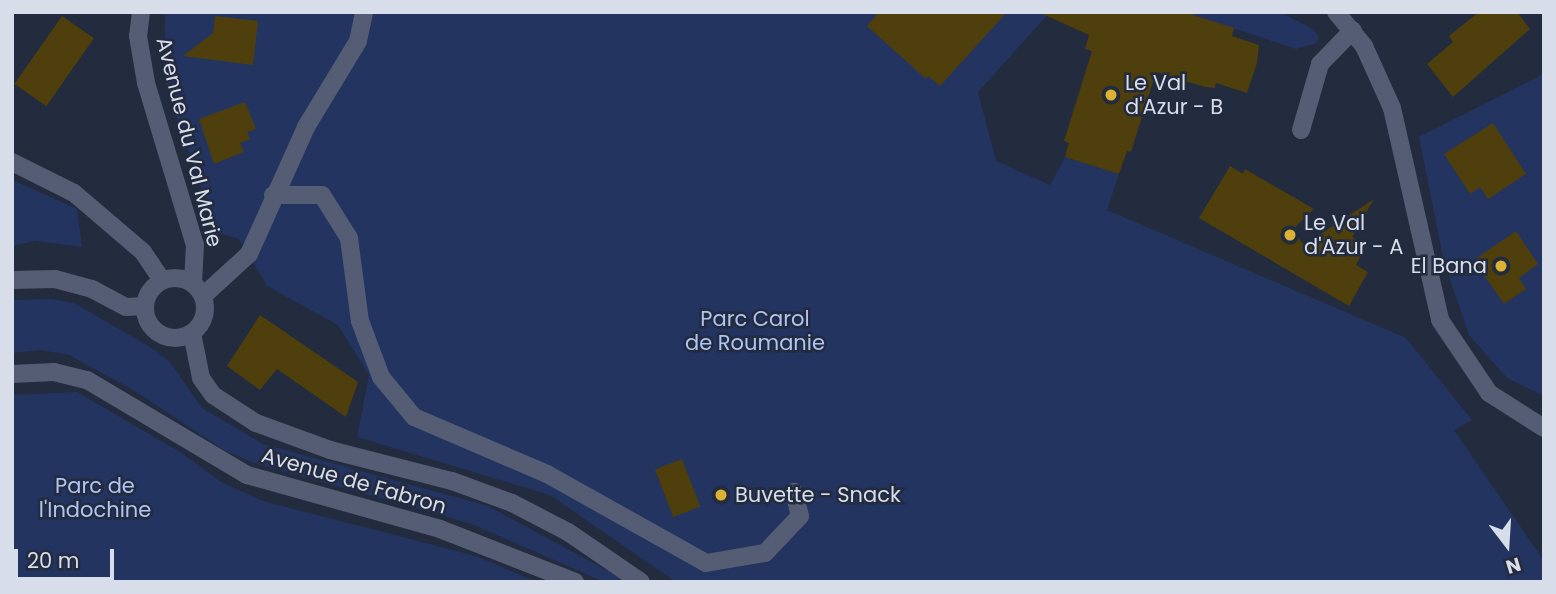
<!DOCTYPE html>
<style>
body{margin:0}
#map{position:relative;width:1556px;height:594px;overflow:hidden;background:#232b3f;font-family:Poppins,sans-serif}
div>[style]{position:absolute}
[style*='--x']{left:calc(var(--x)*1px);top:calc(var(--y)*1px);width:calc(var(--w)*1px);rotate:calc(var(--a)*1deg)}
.green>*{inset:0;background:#243461}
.building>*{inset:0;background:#4f3f0c;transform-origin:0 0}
.minor>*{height:18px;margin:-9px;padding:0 9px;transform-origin:9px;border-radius:9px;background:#545d74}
.minor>.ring{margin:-9px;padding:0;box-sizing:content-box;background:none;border:18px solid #545d74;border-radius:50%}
.dots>*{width:19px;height:19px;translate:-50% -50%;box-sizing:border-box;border:4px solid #232b3f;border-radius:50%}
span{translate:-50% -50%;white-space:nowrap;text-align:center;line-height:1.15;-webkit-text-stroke:5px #232b3f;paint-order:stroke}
.poi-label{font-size:21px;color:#d8ddea}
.left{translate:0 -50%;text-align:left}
.right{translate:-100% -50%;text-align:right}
.street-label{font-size:21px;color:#d8ddea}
.park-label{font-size:21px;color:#b0c4f3}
.frame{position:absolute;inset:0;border:14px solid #d8ddea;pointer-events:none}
.north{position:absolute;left:1472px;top:510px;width:70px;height:70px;-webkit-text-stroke:5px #232b3f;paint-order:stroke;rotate:163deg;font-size:19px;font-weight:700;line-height:28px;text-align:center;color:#d8ddea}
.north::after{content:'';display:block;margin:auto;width:24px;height:32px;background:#d8ddea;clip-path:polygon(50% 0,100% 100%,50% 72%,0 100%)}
.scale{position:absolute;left:14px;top:549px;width:100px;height:32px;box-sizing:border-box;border:4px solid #d8ddea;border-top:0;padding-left:9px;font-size:21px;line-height:24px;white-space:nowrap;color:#d8ddea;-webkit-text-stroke:5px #232b3f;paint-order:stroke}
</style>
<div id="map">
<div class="green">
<div style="clip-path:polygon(165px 12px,1050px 12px,978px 92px,996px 161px,1050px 185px,1065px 157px,1119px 174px,1107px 210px,1406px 338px,1472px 420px,1454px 430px,1544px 561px,1544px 582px,676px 582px,550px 495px,357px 437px,369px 375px,338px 325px,267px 286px,239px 239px,216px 232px,164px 78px)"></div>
<div style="clip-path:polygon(1184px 12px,1280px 12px,1313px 29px,1319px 37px,1316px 43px,1296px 49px)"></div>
<div style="clip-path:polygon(1544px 74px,1544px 396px,1507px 378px,1469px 335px,1444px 262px,1419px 137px)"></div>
<div style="clip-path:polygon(12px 180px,77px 209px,82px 247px,35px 241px,12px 246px)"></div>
<div style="clip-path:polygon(51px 299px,74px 303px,150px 347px,170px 362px,202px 408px,263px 444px,488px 506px,628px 582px,604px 582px,472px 524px,254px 463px,224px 450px,135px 391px,69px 355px,41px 350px,12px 353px,12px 300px)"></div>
<div style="clip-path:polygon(77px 392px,180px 452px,221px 482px,263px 501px,476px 556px,537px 582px,12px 582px,12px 395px)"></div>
</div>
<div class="building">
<div style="clip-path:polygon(879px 12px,1007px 12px,940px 86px,928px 76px,926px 79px,867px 26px)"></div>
<div style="clip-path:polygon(1038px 12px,1184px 12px,1234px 28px,1232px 36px,1259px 45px,1257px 63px,1247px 93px,1216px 83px,1215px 88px,1205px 87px,1156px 72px,1131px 152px,1127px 151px,1119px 174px,1065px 157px,1069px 143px,1064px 141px,1092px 51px,1085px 49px,1089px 35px)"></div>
<div style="clip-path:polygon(1479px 12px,1517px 12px,1530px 29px,1453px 97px,1427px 64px,1453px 42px,1449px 36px)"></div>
<div style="left:62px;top:16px;width:39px;height:83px;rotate:35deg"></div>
<div style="clip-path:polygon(215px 16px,258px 21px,253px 65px,183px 56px,213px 33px)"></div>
<div style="clip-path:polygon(245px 102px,256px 129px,247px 132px,250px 139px,240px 143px,244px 152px,214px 164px,199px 119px)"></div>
<div style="clip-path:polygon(1493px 123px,1526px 174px,1488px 199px,1480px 187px,1470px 194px,1444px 154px)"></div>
<div style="clip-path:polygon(1230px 166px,1243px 174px,1245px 169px,1314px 209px,1292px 230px,1304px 245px,1374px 199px,1352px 237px,1366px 246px,1356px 265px,1368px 272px,1349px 306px,1199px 218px)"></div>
<div style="clip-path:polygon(1516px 231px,1538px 264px,1519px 278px,1526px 289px,1504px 304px,1474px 260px)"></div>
<div style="clip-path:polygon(260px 315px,358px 382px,346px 417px,277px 369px,260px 390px,227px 366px)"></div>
<div style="left:682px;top:459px;width:51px;height:29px;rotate:69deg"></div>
</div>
<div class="minor">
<div style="--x:141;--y:12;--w:24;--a:97"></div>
<div style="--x:138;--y:36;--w:48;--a:80.3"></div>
<div style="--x:146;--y:83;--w:169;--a:73.2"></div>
<div style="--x:195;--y:245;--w:39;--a:93"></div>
<div style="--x:1336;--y:12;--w:44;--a:50.5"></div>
<div style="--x:1364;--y:46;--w:68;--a:65.7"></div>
<div style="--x:1392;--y:108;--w:217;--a:77.2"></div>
<div style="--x:1440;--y:320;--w:88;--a:56.1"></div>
<div style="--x:1489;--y:393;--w:65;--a:32.5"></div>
<div style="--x:1301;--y:130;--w:69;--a:-73.9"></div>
<div style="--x:1320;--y:64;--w:47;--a:-45.9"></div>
<div style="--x:12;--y:162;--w:69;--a:26.6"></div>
<div style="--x:74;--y:193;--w:91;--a:40.5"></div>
<div style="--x:143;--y:252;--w:34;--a:56"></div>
<div style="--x:273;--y:195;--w:49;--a:0"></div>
<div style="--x:322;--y:195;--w:51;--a:57.9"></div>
<div style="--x:349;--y:238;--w:84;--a:82.5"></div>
<div style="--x:360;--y:321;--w:60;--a:69.4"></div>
<div style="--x:381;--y:377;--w:52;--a:50.5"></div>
<div style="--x:414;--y:417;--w:145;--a:23.2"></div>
<div style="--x:547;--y:474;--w:182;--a:29.2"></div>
<div style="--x:706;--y:563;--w:60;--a:-9.6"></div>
<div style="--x:765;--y:553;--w:51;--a:-46.6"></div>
<div style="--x:800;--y:516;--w:25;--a:-104"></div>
<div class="ring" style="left:145px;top:278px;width:42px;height:42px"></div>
<div style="--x:12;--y:280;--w:43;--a:-1.3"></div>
<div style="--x:55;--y:279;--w:38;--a:15"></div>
<div style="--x:92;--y:289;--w:38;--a:28"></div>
<div style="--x:126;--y:307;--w:19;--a:-3"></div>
<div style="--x:203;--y:296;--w:62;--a:-42.4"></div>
<div style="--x:249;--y:254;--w:139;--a:-65.8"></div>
<div style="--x:306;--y:127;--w:100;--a:-58.8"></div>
<div style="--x:358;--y:41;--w:30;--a:-78"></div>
<div style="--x:192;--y:333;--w:46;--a:78.7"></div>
<div style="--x:201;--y:378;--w:21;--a:55"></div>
<div style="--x:213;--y:395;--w:51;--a:33.1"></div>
<div style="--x:256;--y:423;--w:79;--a:20"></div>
<div style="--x:330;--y:450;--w:126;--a:14.3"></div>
<div style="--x:452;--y:481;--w:64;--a:20.1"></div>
<div style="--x:512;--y:503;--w:63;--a:27.4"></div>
<div style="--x:568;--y:532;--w:88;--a:34.4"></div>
<div style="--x:12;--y:374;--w:42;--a:-2.7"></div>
<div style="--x:54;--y:372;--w:34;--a:14"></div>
<div style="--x:87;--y:380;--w:186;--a:30.7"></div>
<div style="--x:247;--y:475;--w:200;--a:15.6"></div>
<div style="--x:440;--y:529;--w:145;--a:21.4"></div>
</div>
<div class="dots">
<div style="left:1111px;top:95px;background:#dbb233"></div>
<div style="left:1290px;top:235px;background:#dbb233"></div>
<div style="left:1501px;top:266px;background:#dbb233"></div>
<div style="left:721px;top:495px;background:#dbb233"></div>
</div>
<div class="poi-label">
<span class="left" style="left:1125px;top:95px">Le Val<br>d'Azur - B</span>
<span class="left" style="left:1304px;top:235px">Le Val<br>d'Azur - A</span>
<span class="right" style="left:1487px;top:266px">El Bana</span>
<span class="left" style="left:735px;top:495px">Buvette - Snack</span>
</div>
<div class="street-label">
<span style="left:189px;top:142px;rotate:76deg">Avenue du Val Marie</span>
<span style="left:354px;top:481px;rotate:16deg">Avenue de Fabron</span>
</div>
<div class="park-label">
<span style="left:755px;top:331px">Parc Carol<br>de Roumanie</span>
<span style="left:95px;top:498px">Parc de<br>l'Indochine</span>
</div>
<div class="frame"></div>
<div class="north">N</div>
<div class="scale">20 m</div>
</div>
